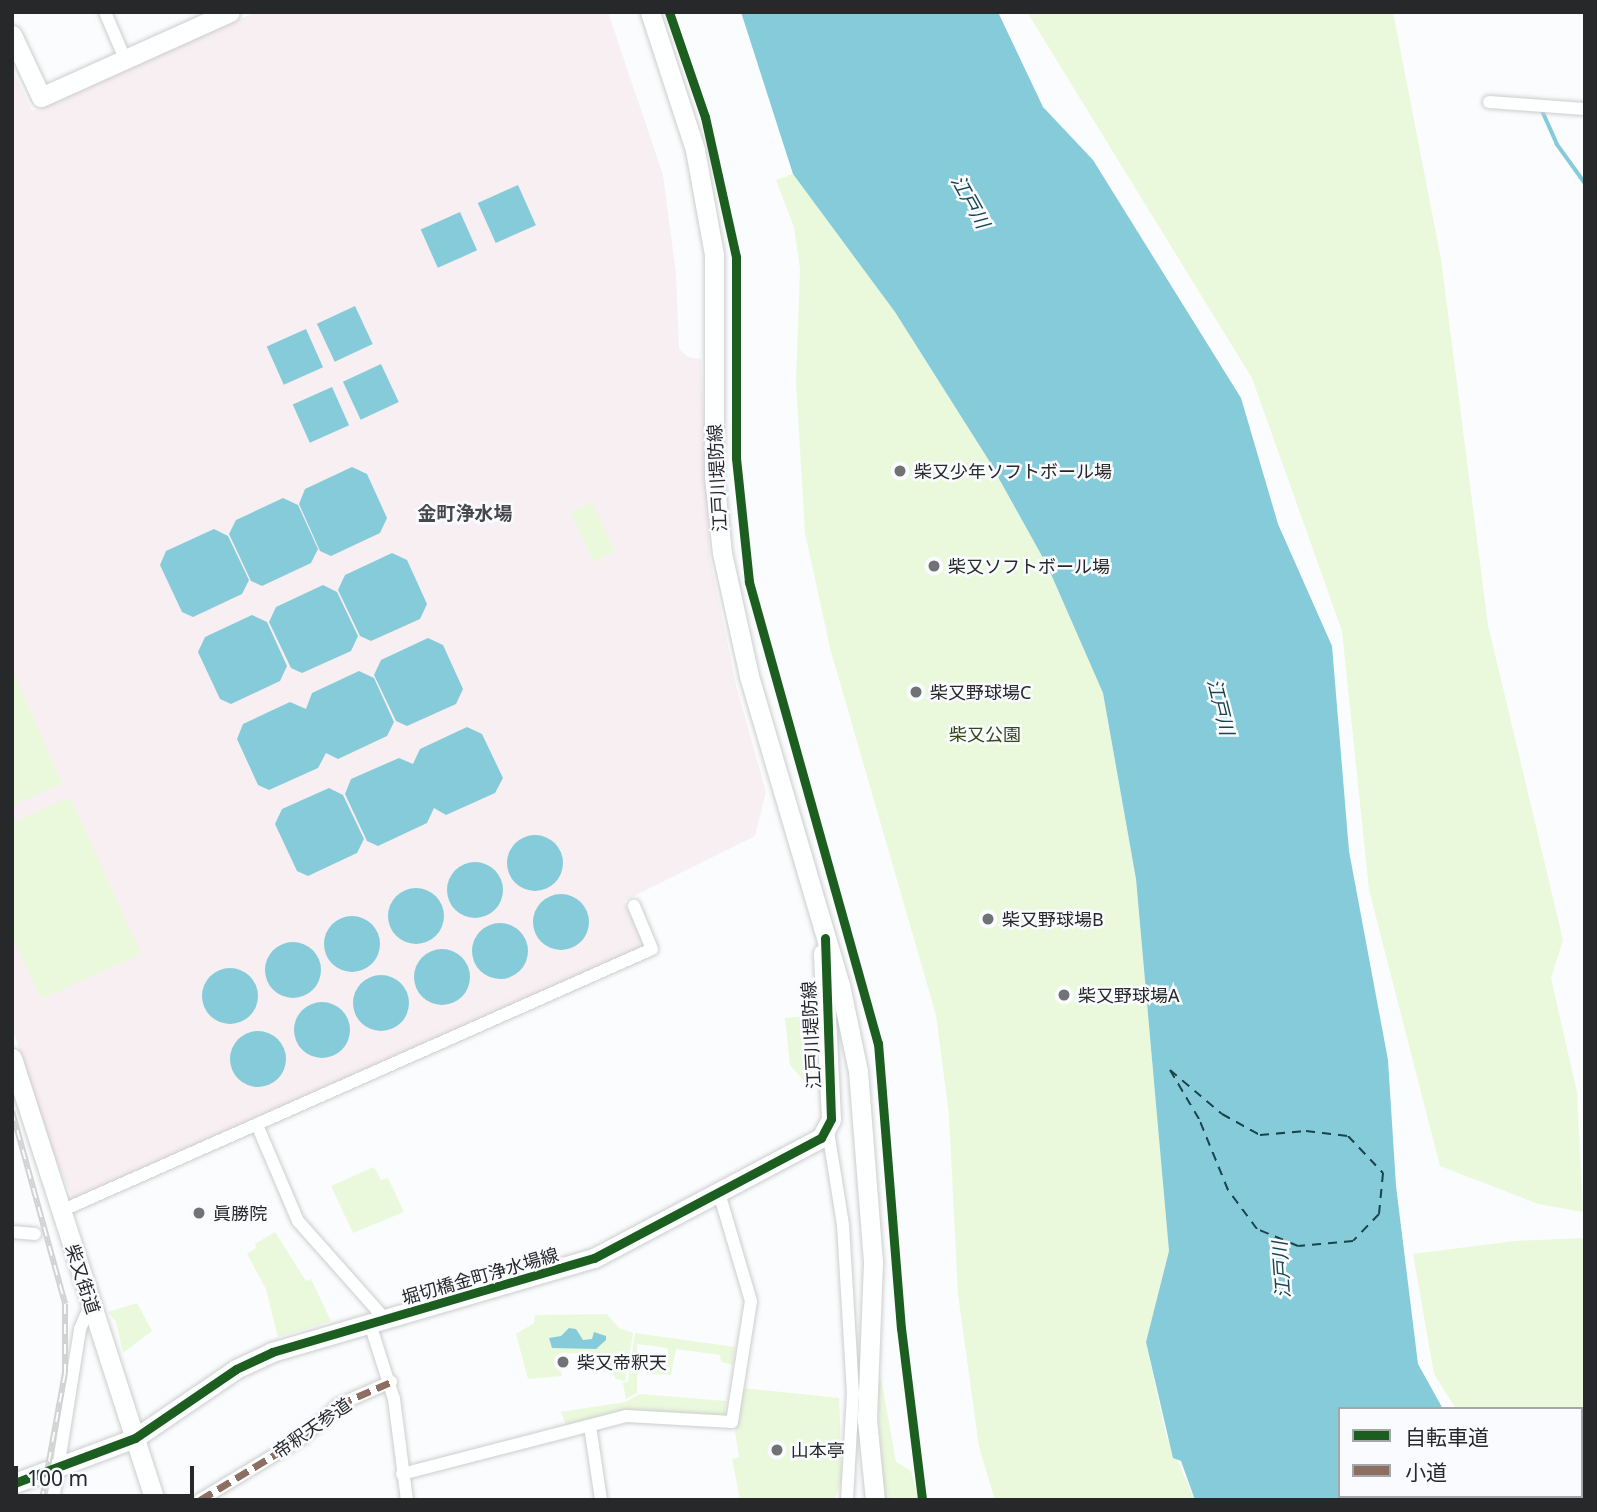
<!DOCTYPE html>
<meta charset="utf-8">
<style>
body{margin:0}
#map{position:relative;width:1597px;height:1512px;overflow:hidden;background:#fbfcfd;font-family:"Noto Sans","Noto Sans JP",sans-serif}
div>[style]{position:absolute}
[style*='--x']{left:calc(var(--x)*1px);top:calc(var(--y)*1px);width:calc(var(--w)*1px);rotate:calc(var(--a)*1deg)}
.industrial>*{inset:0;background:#f8eff2}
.green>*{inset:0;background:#eaf9dc;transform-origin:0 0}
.water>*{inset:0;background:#85cbd9;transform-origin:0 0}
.round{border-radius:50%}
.stream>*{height:3.5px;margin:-1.75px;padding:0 1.75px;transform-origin:1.75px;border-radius:1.75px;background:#85cbd9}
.ferry>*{height:2px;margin-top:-1px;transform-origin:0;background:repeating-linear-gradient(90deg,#17444d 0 9px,transparent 0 16px)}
.roads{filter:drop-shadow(0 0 2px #cdcdce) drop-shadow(0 0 2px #cdcdce)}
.street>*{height:12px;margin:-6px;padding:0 6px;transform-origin:6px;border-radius:6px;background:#feffff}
.secondary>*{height:19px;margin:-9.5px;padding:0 9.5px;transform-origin:9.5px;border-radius:9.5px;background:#feffff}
.rail>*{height:6px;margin-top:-3px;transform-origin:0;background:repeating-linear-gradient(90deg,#fafbfe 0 10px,#d1d2d2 0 20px);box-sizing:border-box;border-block:2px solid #d1d2d2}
.quiet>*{height:7px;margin-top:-3.5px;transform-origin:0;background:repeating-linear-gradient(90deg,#8d6e63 0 14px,transparent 0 21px)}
.cycleway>*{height:9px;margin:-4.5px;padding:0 4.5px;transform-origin:4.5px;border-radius:4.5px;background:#1b5e20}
.dots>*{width:19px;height:19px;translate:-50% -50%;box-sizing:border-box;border:4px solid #fafbfe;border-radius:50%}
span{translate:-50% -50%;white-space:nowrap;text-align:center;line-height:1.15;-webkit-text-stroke:5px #fafbfe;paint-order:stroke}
.poi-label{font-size:18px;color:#27282a}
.left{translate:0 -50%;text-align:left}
.street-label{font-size:18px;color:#27282a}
.park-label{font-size:18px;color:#344717}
.water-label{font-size:19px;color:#17444d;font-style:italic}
.neighbourhood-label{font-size:19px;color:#47484b;font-weight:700}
.frame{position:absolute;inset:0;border:14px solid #27282a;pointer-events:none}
.legend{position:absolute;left:1338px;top:1407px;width:245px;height:91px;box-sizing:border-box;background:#fafbfe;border:2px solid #a6a7a9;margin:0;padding:9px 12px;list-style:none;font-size:21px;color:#27282a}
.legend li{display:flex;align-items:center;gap:14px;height:35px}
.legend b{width:35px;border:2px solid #a6a7a9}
.scale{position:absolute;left:14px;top:1466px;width:180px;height:32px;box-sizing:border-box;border:4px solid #27282a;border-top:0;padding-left:9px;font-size:21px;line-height:24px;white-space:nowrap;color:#27282a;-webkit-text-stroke:5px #fafbfe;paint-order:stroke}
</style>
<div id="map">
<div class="industrial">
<div style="clip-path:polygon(256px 12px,608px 12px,663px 175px,676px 273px,679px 349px,688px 357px,701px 359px,710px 558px,736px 685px,766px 792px,755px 836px,624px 901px,644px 946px,73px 1199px,52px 1151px,12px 1027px,12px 68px,32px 111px)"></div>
</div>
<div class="green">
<div style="clip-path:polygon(1027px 12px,1393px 12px,1441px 259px,1488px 625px,1563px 940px,1551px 978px,1577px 1092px,1583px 1212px,1538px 1204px,1440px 1166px,1369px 890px,1342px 631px,1252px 378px)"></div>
<div style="clip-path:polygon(793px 174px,895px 312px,988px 459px,1047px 565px,1103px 693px,1136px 879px,1169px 1251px,1146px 1342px,1166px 1435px,1195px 1500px,995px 1500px,979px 1447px,958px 1294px,949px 1115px,936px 1015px,830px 648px,805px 533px,796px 382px,800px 269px,794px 227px,776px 180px)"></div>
<div style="left:592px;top:502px;width:55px;height:24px;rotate:65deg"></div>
<div style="clip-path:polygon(12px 669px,62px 784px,12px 805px)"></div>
<div style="clip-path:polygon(70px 797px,141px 954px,41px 999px,12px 936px,12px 823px)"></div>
<div style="clip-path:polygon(805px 1016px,810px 1054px,813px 1091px,790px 1065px,785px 1018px)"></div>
<div style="clip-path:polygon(374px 1167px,381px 1180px,388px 1178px,404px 1212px,353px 1233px,331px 1186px)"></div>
<div style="clip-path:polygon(275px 1232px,306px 1281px,311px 1279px,331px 1321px,278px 1337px,266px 1289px,247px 1254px,256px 1248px,255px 1244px)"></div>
<div style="clip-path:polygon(1585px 1238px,1585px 1500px,1528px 1500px,1524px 1496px,1581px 1496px,1581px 1409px,1456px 1409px,1434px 1374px,1413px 1254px,1515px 1241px)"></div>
<div style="clip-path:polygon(137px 1303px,152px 1331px,123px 1353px,116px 1322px,108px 1312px)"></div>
<div style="clip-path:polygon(607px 1314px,619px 1328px,633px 1333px,625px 1381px,616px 1379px,611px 1371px,604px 1372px,593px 1352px,560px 1354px,562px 1376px,528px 1379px,516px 1334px,534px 1323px,535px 1315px)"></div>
<div style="clip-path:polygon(635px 1333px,735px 1347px,733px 1365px,721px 1362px,720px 1355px,676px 1349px,671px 1375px,652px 1374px,653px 1368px,666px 1367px,668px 1348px,637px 1344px,637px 1393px,626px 1399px,623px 1383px,628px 1381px)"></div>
<div style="clip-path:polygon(876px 1377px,881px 1378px,896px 1462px,911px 1471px,919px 1500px,884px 1500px)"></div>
<div style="clip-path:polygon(742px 1388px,839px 1398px,842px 1480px,834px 1500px,740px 1500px,732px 1459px,739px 1457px,735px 1431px)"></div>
<div style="clip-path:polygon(640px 1394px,726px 1401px,725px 1415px,624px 1410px,567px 1427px,561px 1412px,625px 1402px)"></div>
</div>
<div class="water">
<div style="clip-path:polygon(741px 12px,998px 12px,1043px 107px,1093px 160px,1241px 398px,1278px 524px,1332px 646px,1349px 851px,1388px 1060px,1396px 1186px,1418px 1364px,1443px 1409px,1340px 1409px,1340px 1496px,1494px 1500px,1195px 1500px,1181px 1461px,1173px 1458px,1146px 1342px,1169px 1251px,1136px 879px,1103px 693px,1047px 565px,988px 459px,895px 312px,793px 174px)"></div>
<div style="left:518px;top:185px;width:44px;height:44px;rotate:66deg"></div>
<div style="left:460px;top:212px;width:42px;height:43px;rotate:66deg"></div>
<div style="left:355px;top:306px;width:42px;height:42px;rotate:65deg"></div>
<div style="left:306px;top:329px;width:42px;height:43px;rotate:66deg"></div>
<div style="left:381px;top:364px;width:42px;height:42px;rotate:65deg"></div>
<div style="left:332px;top:387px;width:42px;height:43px;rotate:66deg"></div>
<div style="clip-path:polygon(352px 467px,367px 474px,387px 518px,380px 533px,331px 556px,320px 551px,299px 504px,305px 489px)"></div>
<div style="clip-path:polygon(283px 498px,298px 505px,318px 549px,311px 563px,262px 586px,251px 581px,229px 534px,236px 520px)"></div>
<div style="clip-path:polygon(214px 529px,228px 536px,249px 580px,242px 594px,193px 617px,182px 612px,160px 565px,166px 551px)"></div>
<div style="clip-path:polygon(392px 553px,407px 560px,427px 604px,420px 619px,371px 641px,360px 636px,338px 590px,345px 575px)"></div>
<div style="clip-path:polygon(323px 585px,337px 592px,358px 636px,351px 651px,302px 673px,291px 668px,269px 622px,276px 607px)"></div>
<div style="clip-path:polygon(252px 615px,267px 622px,287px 666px,280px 681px,231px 704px,220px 699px,198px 652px,205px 637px)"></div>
<div style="clip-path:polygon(428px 638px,443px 645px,463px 689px,456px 704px,407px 726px,396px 721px,374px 675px,381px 660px)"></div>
<div style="clip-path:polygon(359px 671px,374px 678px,394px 722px,387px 736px,338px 759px,326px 753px,318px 768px,269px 790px,258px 785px,237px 739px,243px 724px,290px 702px,306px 709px,312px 693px)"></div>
<div style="clip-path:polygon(467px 727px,482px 734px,503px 778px,495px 793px,446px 815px,434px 808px,427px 823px,378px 846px,367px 841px,345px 794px,351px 779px,399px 758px,413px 764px,420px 749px)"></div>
<div style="clip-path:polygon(329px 788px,343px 795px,364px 839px,357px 853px,308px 876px,297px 871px,275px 824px,282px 809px)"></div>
<div class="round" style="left:507px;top:835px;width:56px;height:56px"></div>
<div class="round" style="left:447px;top:862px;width:56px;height:56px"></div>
<div class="round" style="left:388px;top:888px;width:56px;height:56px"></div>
<div class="round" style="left:533px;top:894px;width:56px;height:56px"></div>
<div class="round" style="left:324px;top:916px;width:56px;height:56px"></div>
<div class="round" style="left:472px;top:923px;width:56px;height:56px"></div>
<div class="round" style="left:265px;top:942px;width:56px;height:56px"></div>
<div class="round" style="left:414px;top:949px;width:56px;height:56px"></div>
<div class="round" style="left:202px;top:968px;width:56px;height:56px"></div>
<div class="round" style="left:353px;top:975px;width:56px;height:56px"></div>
<div class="round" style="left:294px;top:1002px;width:56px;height:56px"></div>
<div class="round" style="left:230px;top:1031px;width:56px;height:56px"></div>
<div style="clip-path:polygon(569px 1328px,576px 1329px,583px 1340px,592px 1339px,594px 1332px,606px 1336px,606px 1340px,596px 1349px,552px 1348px,549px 1338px,561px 1336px)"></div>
</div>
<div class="stream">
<div style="--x:1543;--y:112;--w:35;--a:66"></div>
<div style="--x:1557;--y:144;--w:48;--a:54.3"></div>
</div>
<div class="ferry">
<div style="--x:1170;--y:1070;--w:68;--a:40.2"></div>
<div style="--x:1222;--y:1114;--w:43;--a:28.9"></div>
<div style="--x:1260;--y:1135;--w:46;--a:-5"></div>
<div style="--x:1306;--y:1131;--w:42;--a:6.8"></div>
<div style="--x:1348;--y:1136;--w:51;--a:46.6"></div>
<div style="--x:1383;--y:1173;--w:41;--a:95.6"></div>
<div style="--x:1379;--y:1214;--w:37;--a:134"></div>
<div style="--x:1353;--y:1241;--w:55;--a:174.8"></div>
<div style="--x:1298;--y:1246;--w:44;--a:-157.5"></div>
<div style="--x:1257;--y:1229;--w:49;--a:-126.6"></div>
<div style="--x:1228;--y:1190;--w:77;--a:-112.2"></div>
<div style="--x:1199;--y:1119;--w:57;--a:-120.6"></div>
</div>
<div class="roads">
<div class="street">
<div style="--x:105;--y:12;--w:51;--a:66.9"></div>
<div style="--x:1489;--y:102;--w:96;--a:4.2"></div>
<div style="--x:257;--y:1125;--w:104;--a:66.9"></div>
<div style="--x:298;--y:1221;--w:131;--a:48.4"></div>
<div style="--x:828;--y:1131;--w:95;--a:80.9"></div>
<div style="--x:843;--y:1225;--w:168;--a:86.6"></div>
<div style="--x:853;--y:1393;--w:107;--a:93.2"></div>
<div style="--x:61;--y:1211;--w:646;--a:-23.91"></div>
<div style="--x:652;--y:949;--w:47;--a:-112.7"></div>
<div style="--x:12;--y:1232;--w:23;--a:5"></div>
<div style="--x:370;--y:1324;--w:79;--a:72.3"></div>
<div style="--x:394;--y:1399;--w:102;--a:82.7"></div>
<div style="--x:590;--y:1426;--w:75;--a:81.5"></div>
<div style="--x:402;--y:1474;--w:232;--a:-14.5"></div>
<div style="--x:627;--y:1416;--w:105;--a:3.3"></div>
<div style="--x:732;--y:1422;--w:122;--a:-81.1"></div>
<div style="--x:751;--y:1301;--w:113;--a:-106.5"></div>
<div style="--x:53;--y:1500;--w:173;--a:-81"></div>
<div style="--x:80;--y:1329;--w:28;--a:-67"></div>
<div style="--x:200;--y:1500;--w:122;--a:-31.2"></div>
<div style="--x:304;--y:1437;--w:47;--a:-43.3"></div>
<div style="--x:338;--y:1405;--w:58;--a:-23.5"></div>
</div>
<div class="secondary">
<div style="--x:650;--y:12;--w:145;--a:71.9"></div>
<div style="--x:695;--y:150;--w:107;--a:79.7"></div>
<div style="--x:714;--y:255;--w:221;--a:90"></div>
<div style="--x:714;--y:476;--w:77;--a:84.1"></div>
<div style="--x:722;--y:553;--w:126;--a:77.6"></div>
<div style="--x:749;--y:676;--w:322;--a:73.6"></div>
<div style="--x:840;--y:985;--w:88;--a:78.2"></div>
<div style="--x:858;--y:1071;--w:192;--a:85.5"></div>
<div style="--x:873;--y:1262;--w:158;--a:92.2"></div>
<div style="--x:867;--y:1420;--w:80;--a:84.3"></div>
<div style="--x:12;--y:35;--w:68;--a:64.9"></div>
<div style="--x:41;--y:97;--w:207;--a:-24.2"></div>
<div style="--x:12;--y:1058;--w:465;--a:72.1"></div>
<div style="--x:12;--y:1484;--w:131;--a:-20.5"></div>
<div style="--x:135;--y:1438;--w:122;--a:-34.3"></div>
<div style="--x:236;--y:1369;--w:40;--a:-25"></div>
<div style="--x:272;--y:1352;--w:335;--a:-16.3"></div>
<div style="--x:594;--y:1258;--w:257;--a:-27.9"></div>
<div style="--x:821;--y:1138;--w:21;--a:-62"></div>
<div style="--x:831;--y:1119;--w:166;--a:-92.8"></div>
</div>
</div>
<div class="rail">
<div style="--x:12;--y:1111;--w:200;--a:74.6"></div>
<div style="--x:65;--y:1304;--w:69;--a:90"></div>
<div style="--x:65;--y:1373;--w:129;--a:100.3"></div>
</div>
<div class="quiet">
<div style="--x:200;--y:1500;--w:122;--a:-31.2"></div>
<div style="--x:304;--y:1437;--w:47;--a:-43.3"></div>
<div style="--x:338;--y:1405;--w:58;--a:-23.5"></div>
</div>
<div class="cycleway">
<div style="--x:669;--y:12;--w:111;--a:71.1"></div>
<div style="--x:705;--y:117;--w:143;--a:77.5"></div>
<div style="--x:736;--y:257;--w:201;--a:90"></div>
<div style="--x:736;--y:458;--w:125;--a:84"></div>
<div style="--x:749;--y:582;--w:479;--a:74.4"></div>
<div style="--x:878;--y:1043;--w:286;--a:85.4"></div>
<div style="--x:901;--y:1328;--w:173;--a:83"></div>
<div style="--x:12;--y:1484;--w:131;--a:-20.5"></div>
<div style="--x:135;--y:1438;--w:122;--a:-34.3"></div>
<div style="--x:236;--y:1369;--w:40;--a:-25"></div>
<div style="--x:272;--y:1352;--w:335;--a:-16.3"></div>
<div style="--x:594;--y:1258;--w:257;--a:-27.9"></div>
<div style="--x:821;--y:1138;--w:21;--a:-62"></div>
<div style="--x:831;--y:1119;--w:181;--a:-91.9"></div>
</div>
<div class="dots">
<div style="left:900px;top:471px;background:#717274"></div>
<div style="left:934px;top:566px;background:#717274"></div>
<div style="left:916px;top:692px;background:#717274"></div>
<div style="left:988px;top:919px;background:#717274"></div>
<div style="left:1064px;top:995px;background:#717274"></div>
<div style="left:199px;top:1213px;background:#717274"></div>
<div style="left:563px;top:1362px;background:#717274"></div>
<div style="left:777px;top:1450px;background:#717274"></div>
</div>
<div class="poi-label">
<span class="left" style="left:914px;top:471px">柴又少年ソフトボール場</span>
<span class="left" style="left:948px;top:566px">柴又ソフトボール場</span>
<span class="left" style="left:930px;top:692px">柴又野球場C</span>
<span class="left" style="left:1002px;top:919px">柴又野球場B</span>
<span class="left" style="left:1078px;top:995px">柴又野球場A</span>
<span class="left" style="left:213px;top:1213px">眞勝院</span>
<span class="left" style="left:577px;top:1362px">柴又帝釈天</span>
<span class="left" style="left:791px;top:1450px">山本亭</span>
</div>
<div class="street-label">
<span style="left:717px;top:478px;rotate:-93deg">江戸川堤防線</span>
<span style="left:811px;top:1035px;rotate:-93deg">江戸川堤防線</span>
<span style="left:480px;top:1276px;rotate:-16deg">堀切橋金町浄水場線</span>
<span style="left:83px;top:1279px;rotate:72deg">柴又街道</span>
<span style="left:312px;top:1428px;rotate:-35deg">帝釈天参道</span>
</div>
<div class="park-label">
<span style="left:985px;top:734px">柴又公園</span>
</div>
<div class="water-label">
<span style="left:970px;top:202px;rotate:61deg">江戸川</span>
<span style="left:1220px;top:707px;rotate:76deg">江戸川</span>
<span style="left:1282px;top:1270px;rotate:-94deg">江戸川</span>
</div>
<div class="neighbourhood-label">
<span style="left:465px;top:514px">金町浄水場</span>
</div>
<div class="frame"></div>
<ul class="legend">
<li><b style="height:9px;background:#1b5e20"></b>自転車道</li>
<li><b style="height:9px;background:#8d6e63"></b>小道</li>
</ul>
<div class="scale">100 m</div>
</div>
